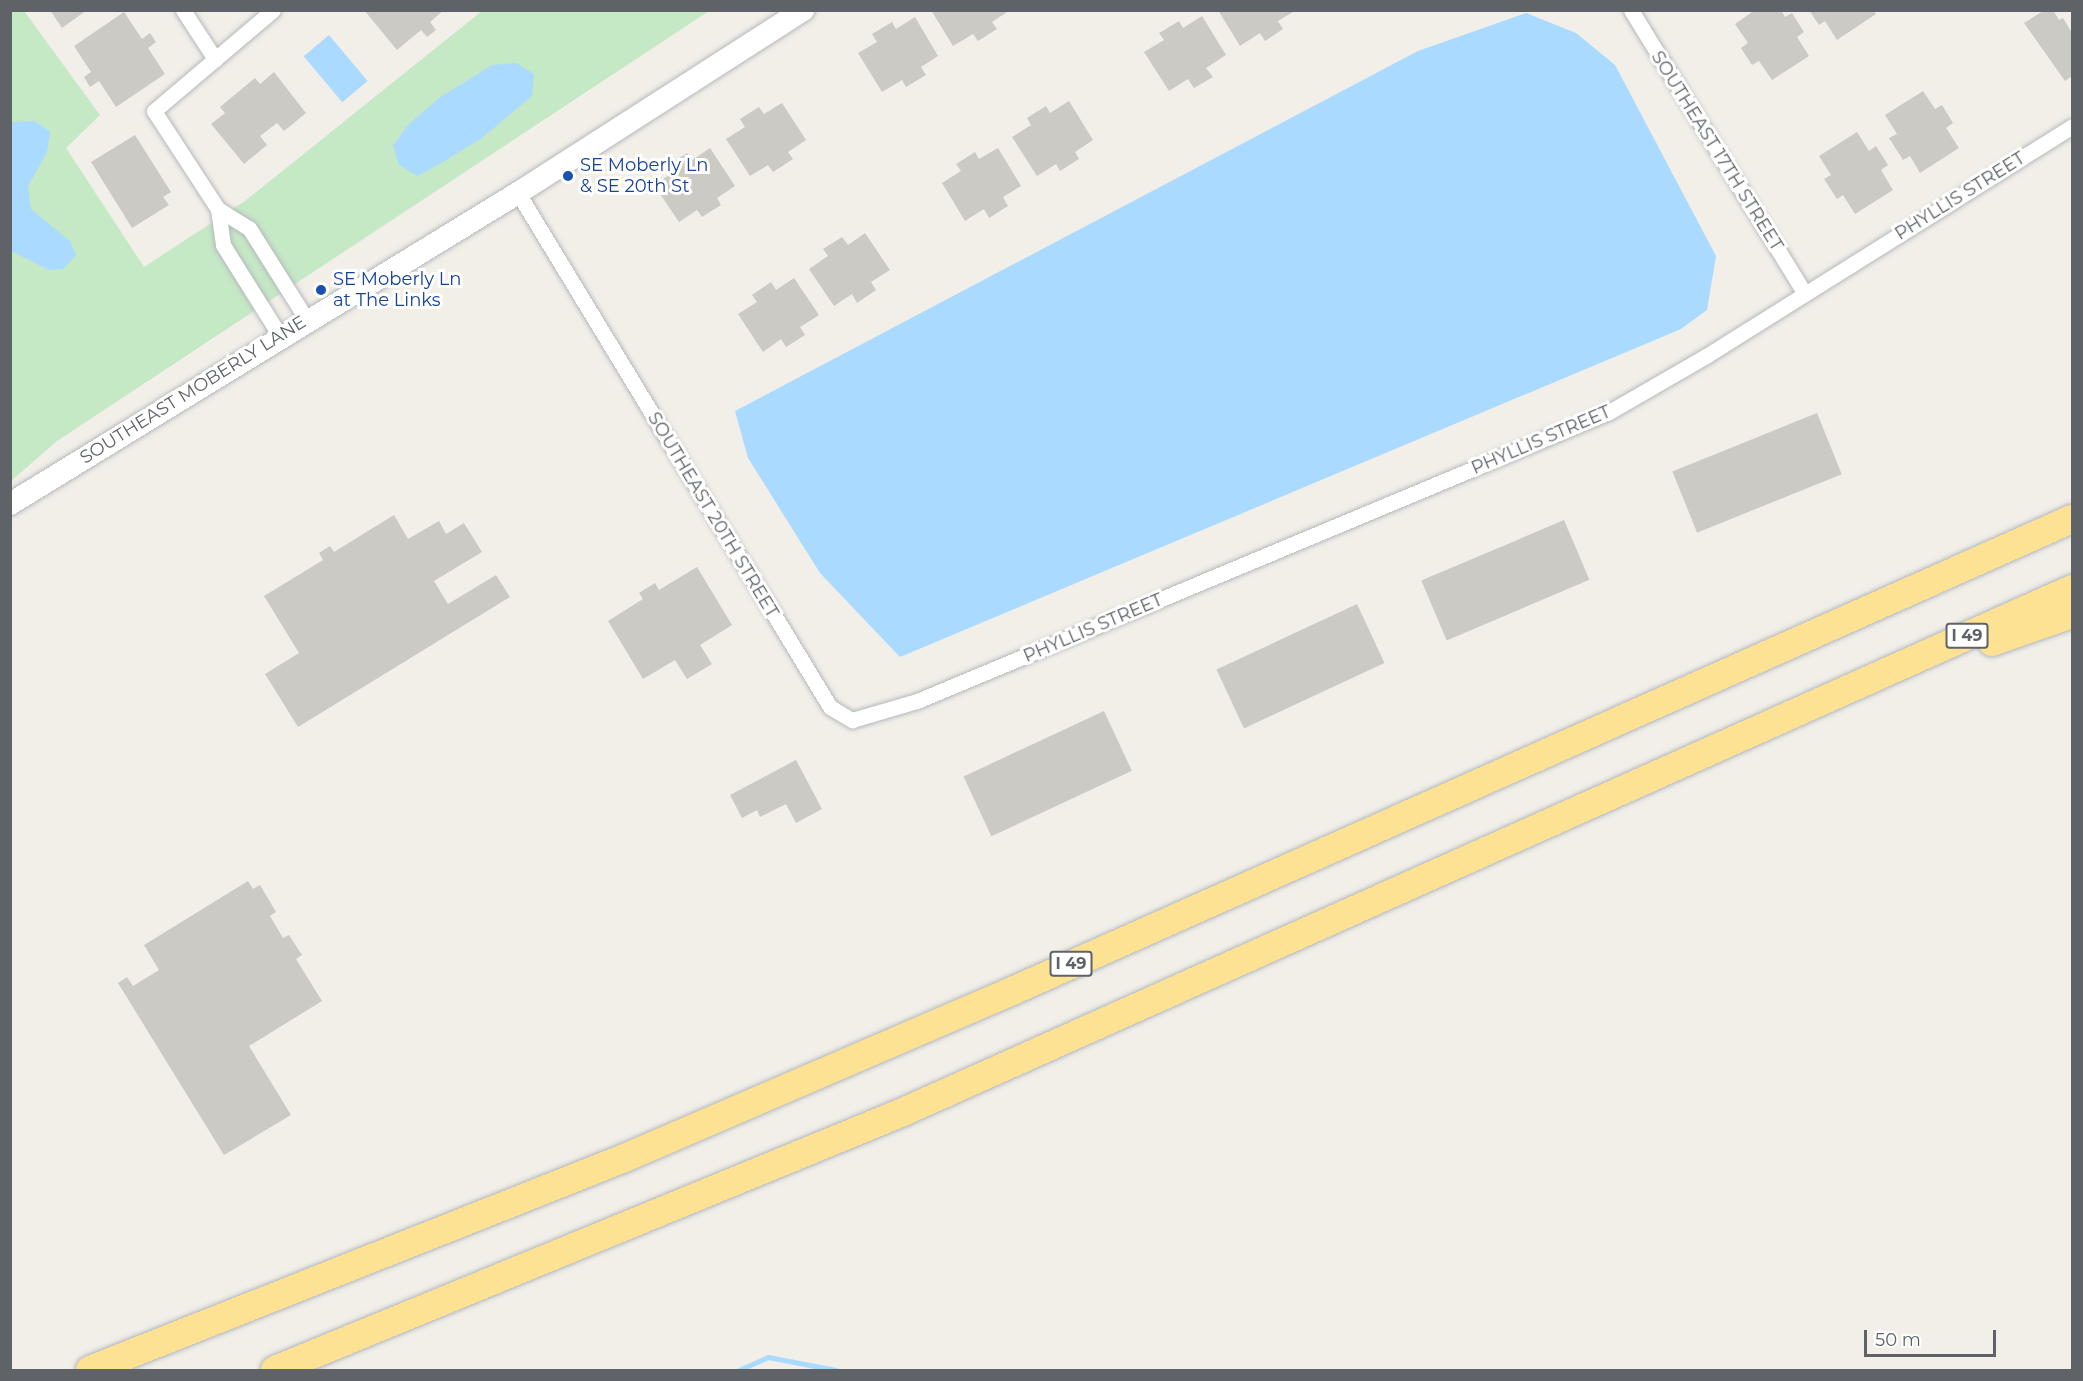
<!DOCTYPE html>
<style>
body{margin:0}
#map{position:relative;width:2083px;height:1381px;overflow:hidden;background:#f1efe8;font-family:Montserrat,sans-serif}
div>[style]{position:absolute}
[style*='--x']{left:calc(var(--x)*1px);top:calc(var(--y)*1px);width:calc(var(--w)*1px);rotate:calc(var(--a)*1deg)}
.green>*{inset:0;background:#c5e8c5}
.water>*{inset:0;background:#aadaff;transform-origin:0 0}
.stream>*{height:5px;margin:-2.5px;padding:0 2.5px;transform-origin:2.5px;border-radius:2.5px;background:#aadaff}
.building>*{inset:0;background:#cccac5;transform-origin:0 0}
.roads{filter:drop-shadow(0 0 2px #b5b8bc) drop-shadow(0 0 2px #b5b8bc)}
.street>*{height:15px;margin:-7.5px;padding:0 7.5px;transform-origin:7.5px;border-radius:7.5px;background:#fff}
.secondary>*{height:22px;margin:-11px;padding:0 11px;transform-origin:11px;border-radius:11px;background:#fff}
.highway>*{height:28px;margin:-14px;padding:0 14px;transform-origin:14px;border-radius:14px;background:#fde293}
.dots>*{width:16px;height:16px;translate:-50% -50%;box-sizing:border-box;border:3px solid #fff;border-radius:50%}
span{translate:-50% -50%;white-space:nowrap;text-align:center;line-height:1.15;-webkit-text-stroke:6px #fff;paint-order:stroke}
.shield-label span{padding:2px 4px;background:#fff;border:2px solid;border-radius:4px;-webkit-text-stroke-width:0}
.shield-label{font-size:16px;color:#5f6368;font-weight:700}
.street-label{font-size:18px;color:#5f6368}
.transit-label{font-size:18px;color:#164399}
.left{translate:0 -50%;text-align:left}
.frame{position:absolute;inset:0;border:12px solid #5f6368;pointer-events:none}
.scale{position:absolute;left:1864px;top:1330px;width:132px;height:27px;box-sizing:border-box;border:3px solid #5f6368;border-top:0;padding-left:8px;font-size:18px;line-height:21px;white-space:nowrap;color:#5f6368;-webkit-text-stroke:4px #fff;paint-order:stroke}
</style>
<div id="map">
<div class="green">
<div style="clip-path:polygon(11px 11px,24px 11px,100px 115px,66px 148px,144px 267px,245px 201px,482px 11px,709px 11px,57px 441px,11px 481px)"></div>
</div>
<div class="water">
<div style="clip-path:polygon(1526px 13px,1576px 33px,1615px 65px,1716px 256px,1707px 310px,1681px 329px,900px 657px,820px 573px,748px 458px,735px 411px,1418px 51px)"></div>
<div style="left:329px;top:35px;width:60px;height:33px;rotate:50deg"></div>
<div style="clip-path:polygon(516px 63px,534px 74px,532px 96px,482px 138px,443px 162px,417px 176px,399px 165px,393px 146px,408px 125px,439px 98px,492px 65px)"></div>
<div style="clip-path:polygon(34px 121px,50px 131px,47px 152px,28px 186px,31px 209px,70px 241px,76px 255px,63px 269px,49px 270px,11px 251px,11px 122px)"></div>
</div>
<div class="stream">
<div style="--x:739;--y:1370;--w:32;--a:-24"></div>
<div style="--x:768;--y:1357;--w:69;--a:10.8"></div>
</div>
<div class="building">
<div style="clip-path:polygon(50px 10px,87px 10px,62px 28px)"></div>
<div style="clip-path:polygon(364px 10px,444px 10px,430px 22px,436px 30px,427px 37px,421px 30px,397px 50px)"></div>
<div style="clip-path:polygon(931px 10px,1010px 10px,992px 22px,997px 29px,978px 41px,973px 34px,953px 46px)"></div>
<div style="clip-path:polygon(1218px 10px,1296px 10px,1278px 21px,1283px 29px,1265px 41px,1260px 33px,1240px 46px)"></div>
<div style="clip-path:polygon(1755px 10px,1781px 10px,1785px 17px,1792px 13px,1804px 32px,1797px 37px,1809px 56px,1772px 80px,1759px 61px,1752px 65px,1741px 48px,1748px 43px,1735px 24px)"></div>
<div style="clip-path:polygon(1809px 10px,1873px 10px,1876px 14px,1837px 40px,1825px 21px,1819px 25px)"></div>
<div style="clip-path:polygon(2045px 10px,2053px 10px,2059px 20px,2063px 18px,2072px 33px,2072px 76px,2065px 81px,2024px 23px)"></div>
<div style="clip-path:polygon(124px 12px,142px 39px,150px 33px,156px 42px,148px 48px,165px 74px,116px 107px,99px 81px,90px 87px,84px 77px,91px 72px,74px 46px)"></div>
<div style="clip-path:polygon(1202px 16px,1226px 55px,1206px 68px,1213px 77px,1194px 88px,1188px 79px,1169px 91px,1144px 52px,1164px 40px,1159px 33px,1179px 21px,1183px 28px)"></div>
<div style="clip-path:polygon(915px 17px,938px 56px,921px 67px,926px 75px,906px 87px,902px 80px,882px 92px,858px 53px,877px 42px,872px 34px,892px 22px,896px 29px)"></div>
<div style="clip-path:polygon(274px 72px,306px 113px,284px 131px,277px 123px,260px 136px,267px 145px,244px 164px,211px 124px,225px 113px,220px 107px,255px 78px,260px 84px)"></div>
<div style="clip-path:polygon(1923px 91px,1935px 109px,1942px 105px,1953px 123px,1946px 128px,1959px 148px,1920px 173px,1910px 156px,1903px 160px,1889px 138px,1897px 134px,1885px 115px)"></div>
<div style="clip-path:polygon(1069px 101px,1093px 140px,1075px 152px,1079px 159px,1060px 171px,1056px 164px,1037px 176px,1012px 137px,1031px 125px,1027px 118px,1046px 106px,1050px 113px)"></div>
<div style="clip-path:polygon(782px 103px,806px 140px,788px 152px,793px 159px,773px 172px,768px 165px,750px 176px,726px 139px,745px 127px,740px 119px,759px 107px,764px 114px)"></div>
<div style="clip-path:polygon(1857px 132px,1869px 151px,1876px 146px,1888px 165px,1881px 170px,1893px 190px,1855px 214px,1843px 195px,1837px 199px,1824px 179px,1831px 175px,1819px 156px)"></div>
<div style="clip-path:polygon(135px 135px,171px 192px,163px 197px,169px 205px,132px 228px,91px 162px)"></div>
<div style="clip-path:polygon(710px 148px,735px 186px,717px 198px,721px 205px,702px 217px,697px 210px,679px 222px,654px 185px,674px 172px,669px 165px,687px 153px,692px 160px)"></div>
<div style="clip-path:polygon(998px 148px,1021px 186px,1003px 197px,1008px 206px,989px 218px,984px 209px,965px 221px,942px 183px,961px 171px,956px 164px,975px 152px,979px 159px)"></div>
<div style="clip-path:polygon(865px 233px,890px 270px,871px 282px,876px 290px,857px 303px,852px 294px,834px 306px,809px 269px,828px 256px,823px 249px,842px 237px,848px 245px)"></div>
<div style="clip-path:polygon(794px 278px,819px 315px,800px 327px,805px 335px,786px 347px,781px 339px,763px 352px,738px 314px,757px 302px,752px 295px,771px 282px,776px 290px)"></div>
<div style="left:1817px;top:413px;width:66px;height:156px;rotate:68deg"></div>
<div style="clip-path:polygon(394px 515px,408px 539px,439px 521px,446px 534px,464px 523px,482px 552px,434px 581px,448px 604px,496px 575px,510px 597px,298px 727px,265px 674px,299px 653px,264px 596px,323px 560px,319px 553px,330px 546px,334px 552px)"></div>
<div style="left:1564px;top:520px;width:65px;height:155px;rotate:67deg"></div>
<div style="clip-path:polygon(697px 567px,732px 625px,700px 645px,712px 664px,687px 679px,675px 660px,643px 679px,608px 621px,643px 599px,639px 593px,655px 583px,659px 590px)"></div>
<div style="left:1357px;top:604px;width:65px;height:155px;rotate:65deg"></div>
<div style="left:1104px;top:711px;width:66px;height:155px;rotate:65deg"></div>
<div style="clip-path:polygon(796px 760px,822px 809px,796px 823px,786px 804px,760px 817px,757px 810px,742px 818px,730px 795px)"></div>
<div style="clip-path:polygon(248px 881px,253px 889px,260px 885px,276px 912px,270px 916px,283px 938px,289px 935px,302px 955px,296px 959px,322px 1001px,249px 1046px,291px 1115px,224px 1155px,118px 983px,127px 977px,133px 986px,159px 970px,144px 945px)"></div>
</div>
<div class="roads">
<div class="street">
<div style="--x:183;--y:10;--w:59;--a:56.9"></div>
<div style="--x:273;--y:10;--w:156;--a:139.7"></div>
<div style="--x:154;--y:111;--w:117;--a:56.9"></div>
<div style="--x:218;--y:209;--w:36;--a:82"></div>
<div style="--x:223;--y:245;--w:107;--a:57.9"></div>
<div style="--x:1631;--y:10;--w:331;--a:58.5"></div>
<div style="--x:518;--y:193;--w:601;--a:58.74"></div>
<div style="--x:830;--y:707;--w:26;--a:31"></div>
<div style="--x:852;--y:720;--w:68;--a:-16.3"></div>
<div style="--x:917;--y:701;--w:750;--a:-22.67"></div>
<div style="--x:1609;--y:412;--w:112;--a:-30"></div>
<div style="--x:1706;--y:356;--w:432;--a:-32.1"></div>
<div style="--x:218;--y:209;--w:36;--a:32"></div>
<div style="--x:249;--y:228;--w:109;--a:57.8"></div>
</div>
<div class="secondary">
<div style="--x:10;--y:504;--w:596;--a:-31.48"></div>
<div style="--x:518;--y:193;--w:339;--a:-32.7"></div>
</div>
<div class="highway">
<div style="--x:1992;--y:642;--w:85;--a:-19.3"></div>
<div style="--x:90;--y:1370;--w:572;--a:-21.63"></div>
<div style="--x:622;--y:1159;--w:422;--a:-23.3"></div>
<div style="--x:1010;--y:992;--w:1163;--a:-24.01"></div>
<div style="--x:275;--y:1370;--w:679;--a:-22.33"></div>
<div style="--x:903;--y:1112;--w:1281;--a:-24.1"></div>
</div>
</div>
<div class="dots">
<div style="left:568px;top:176px;background:#1a4fb4"></div>
<div style="left:321px;top:290px;background:#1a4fb4"></div>
</div>
<div class="shield-label">
<span style="left:1967px;top:636px">I 49</span>
<span style="left:1071px;top:964px">I 49</span>
</div>
<div class="street-label">
<span style="left:1717px;top:151px;rotate:58deg">SOUTHEAST 17TH STREET</span>
<span style="left:1960px;top:196px;rotate:-32deg">PHYLLIS STREET</span>
<span style="left:193px;top:390px;rotate:-32deg">SOUTHEAST MOBERLY LANE</span>
<span style="left:1541px;top:440px;rotate:-23deg">PHYLLIS STREET</span>
<span style="left:713px;top:515px;rotate:59deg">SOUTHEAST 20TH STREET</span>
<span style="left:1093px;top:628px;rotate:-23deg">PHYLLIS STREET</span>
</div>
<div class="transit-label">
<span class="left" style="left:580px;top:176px">SE Moberly Ln<br>&amp; SE 20th St</span>
<span class="left" style="left:333px;top:290px">SE Moberly Ln<br>at The Links</span>
</div>
<div class="frame"></div>
<div class="scale">50 m</div>
</div>
